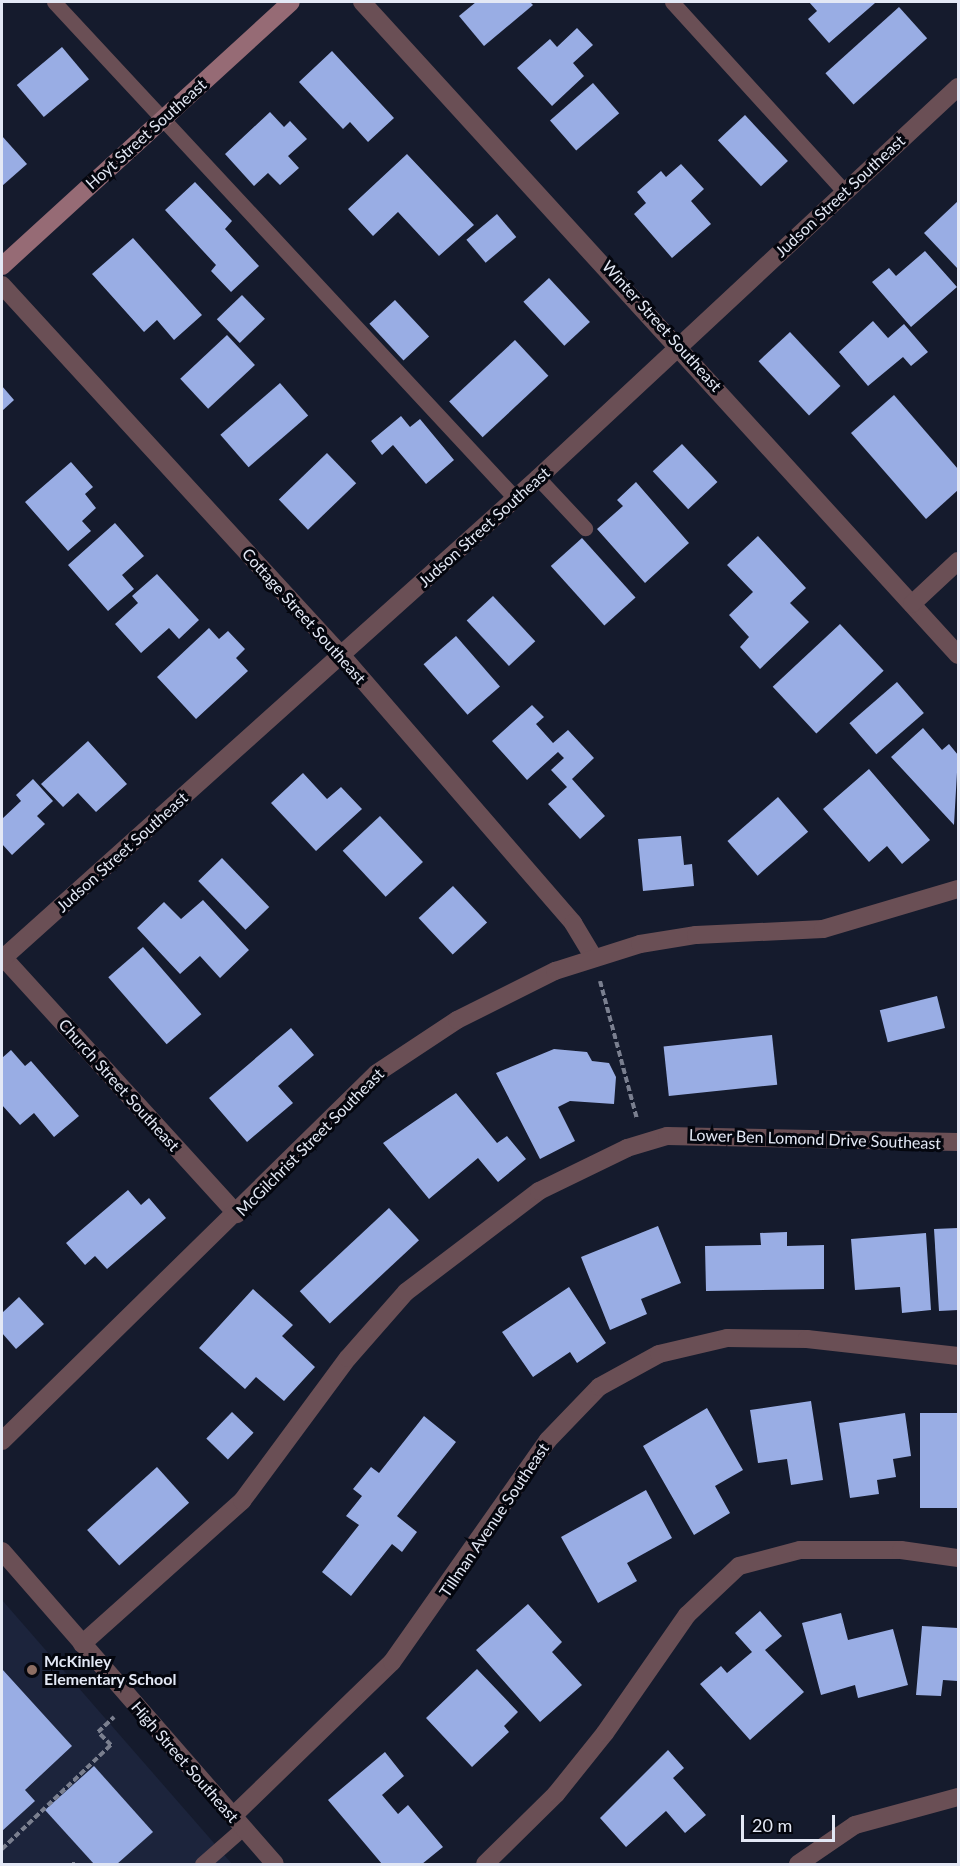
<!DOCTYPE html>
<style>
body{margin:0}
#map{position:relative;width:960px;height:1866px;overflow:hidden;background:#151b2d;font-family:Lato,sans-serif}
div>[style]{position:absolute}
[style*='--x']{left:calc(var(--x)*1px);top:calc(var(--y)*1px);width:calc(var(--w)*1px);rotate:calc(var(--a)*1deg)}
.built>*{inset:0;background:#1c243c}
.building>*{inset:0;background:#99ade4;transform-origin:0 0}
.path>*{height:4px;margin-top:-2px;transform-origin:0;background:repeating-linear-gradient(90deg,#7a7f8f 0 6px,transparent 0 9px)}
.lane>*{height:15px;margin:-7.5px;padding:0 7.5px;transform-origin:7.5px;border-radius:7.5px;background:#6a4f55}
.street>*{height:18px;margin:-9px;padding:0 9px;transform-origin:9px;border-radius:9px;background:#6a4f55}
.secondary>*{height:18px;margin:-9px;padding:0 9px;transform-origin:9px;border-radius:9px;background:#966b75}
.dots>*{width:16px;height:16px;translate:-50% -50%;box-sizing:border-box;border:3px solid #04060e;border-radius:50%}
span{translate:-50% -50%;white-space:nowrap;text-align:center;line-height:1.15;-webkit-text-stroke:6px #04060e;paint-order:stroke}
.street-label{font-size:16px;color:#e3e8f5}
.poi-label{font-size:16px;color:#e3e8f5;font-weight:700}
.left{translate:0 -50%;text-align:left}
.frame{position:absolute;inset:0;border:3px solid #e3e8f5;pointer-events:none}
.scale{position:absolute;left:741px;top:1815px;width:94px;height:27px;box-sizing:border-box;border:3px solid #e3e8f5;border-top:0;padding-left:8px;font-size:18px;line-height:21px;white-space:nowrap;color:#e3e8f5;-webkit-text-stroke:4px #04060e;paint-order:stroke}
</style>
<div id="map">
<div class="built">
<div style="clip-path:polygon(2px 1600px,207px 1835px,232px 1864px,2px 1864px)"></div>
</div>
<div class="building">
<div style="clip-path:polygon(476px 2px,530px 2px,533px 5px,484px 46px,459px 16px)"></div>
<div style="clip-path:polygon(809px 2px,874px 2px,875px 3px,829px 43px,808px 19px,817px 11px)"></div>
<div style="left:899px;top:7px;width:42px;height:99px;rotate:48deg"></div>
<div style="clip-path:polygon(577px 28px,593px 45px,573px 63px,584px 76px,552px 106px,517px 68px,550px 39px,557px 47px)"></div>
<div style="left:62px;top:47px;width:42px;height:59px;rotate:50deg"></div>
<div style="clip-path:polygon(332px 51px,394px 118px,368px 142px,350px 122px,343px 129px,299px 82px)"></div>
<div style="left:593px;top:83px;width:40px;height:57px;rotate:49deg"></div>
<div style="clip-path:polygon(270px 112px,284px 127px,290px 121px,307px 139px,288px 156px,299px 168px,280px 185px,268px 173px,254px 186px,225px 154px)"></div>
<div style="left:745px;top:115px;width:63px;height:37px;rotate:47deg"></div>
<div style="clip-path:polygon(2px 136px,27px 164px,2px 186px)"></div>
<div style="clip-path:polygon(407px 154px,474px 225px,439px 256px,398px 212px,373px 236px,348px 209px)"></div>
<div style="clip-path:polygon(681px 164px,704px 189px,691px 201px,711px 224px,672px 258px,634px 214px,646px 203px,637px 192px,661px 171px,666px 177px)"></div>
<div style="clip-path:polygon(195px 182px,232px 221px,225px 229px,259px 266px,231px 292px,211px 271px,216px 265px,165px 210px)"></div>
<div style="clip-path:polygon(958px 201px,958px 269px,924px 233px)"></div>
<div style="left:497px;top:214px;width:30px;height:40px;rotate:50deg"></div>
<div style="clip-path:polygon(133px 238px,202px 315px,174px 340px,157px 320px,144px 332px,92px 274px)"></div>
<div style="clip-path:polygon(925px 251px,957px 287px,911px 327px,872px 282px,889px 268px,896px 276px)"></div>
<div style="left:549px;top:278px;width:60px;height:35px;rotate:47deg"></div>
<div style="left:242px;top:295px;width:33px;height:35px;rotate:46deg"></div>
<div style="left:395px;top:300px;width:50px;height:35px;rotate:47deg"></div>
<div style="clip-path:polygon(873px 321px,888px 338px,904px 324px,928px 352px,911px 366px,903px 357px,868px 386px,839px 352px)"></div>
<div style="left:790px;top:332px;width:74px;height:43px;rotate:47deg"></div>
<div style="left:227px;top:335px;width:41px;height:64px;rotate:47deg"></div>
<div style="left:515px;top:340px;width:49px;height:90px;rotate:47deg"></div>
<div style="left:280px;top:383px;width:43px;height:79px;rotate:49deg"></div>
<div style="clip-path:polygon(2px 386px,14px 400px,2px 411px)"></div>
<div style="clip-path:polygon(894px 395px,958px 469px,958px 490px,926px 519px,851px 433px)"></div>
<div style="clip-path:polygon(401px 416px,410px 427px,420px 419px,454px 460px,426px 484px,393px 445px,382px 455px,371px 441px)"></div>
<div style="left:682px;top:444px;width:52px;height:40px;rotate:47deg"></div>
<div style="left:327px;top:453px;width:42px;height:67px;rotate:46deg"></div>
<div style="clip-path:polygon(71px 462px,93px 487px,85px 494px,96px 508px,82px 521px,91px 531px,68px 551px,25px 502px)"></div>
<div style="clip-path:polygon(636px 482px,689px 543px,645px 583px,597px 529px,623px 506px,617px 500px)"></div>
<div style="clip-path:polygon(115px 523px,144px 556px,122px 575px,134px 589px,108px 611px,68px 565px)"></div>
<div style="clip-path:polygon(758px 536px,806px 588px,790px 603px,809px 622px,760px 669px,740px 647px,749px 637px,729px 615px,753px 592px,727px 565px)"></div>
<div style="left:582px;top:538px;width:80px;height:42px;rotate:48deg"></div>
<div style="clip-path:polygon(157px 574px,199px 620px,179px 639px,169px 628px,141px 653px,115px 624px,138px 603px,132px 596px)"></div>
<div style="left:493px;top:596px;width:62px;height:36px;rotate:47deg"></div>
<div style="left:840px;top:624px;width:64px;height:92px;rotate:47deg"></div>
<div style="clip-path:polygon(209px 628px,219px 639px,228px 631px,245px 649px,236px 658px,248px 671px,196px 719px,157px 677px)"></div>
<div style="left:456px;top:636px;width:67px;height:43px;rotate:49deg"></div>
<div style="left:897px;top:682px;width:41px;height:63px;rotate:49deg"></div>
<div style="clip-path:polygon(532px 705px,544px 717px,536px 724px,553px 743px,568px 730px,594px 758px,572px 779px,605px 816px,580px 839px,548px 804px,567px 787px,551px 770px,564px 758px,558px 752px,527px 780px,492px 741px)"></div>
<div style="clip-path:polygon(923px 728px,942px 750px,949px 744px,958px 755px,954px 825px,891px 757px)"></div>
<div style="clip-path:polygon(88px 741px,127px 784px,96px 812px,78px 793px,63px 807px,41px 784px)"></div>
<div style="clip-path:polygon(869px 769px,930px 840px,902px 864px,887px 846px,869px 862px,823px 809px)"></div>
<div style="clip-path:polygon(303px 773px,327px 799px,341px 787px,362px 809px,316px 851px,271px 803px)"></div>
<div style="clip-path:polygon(33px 779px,53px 801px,37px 816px,45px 824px,12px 855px,2px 844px,2px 819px,21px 801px,16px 795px)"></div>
<div style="left:778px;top:797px;width:46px;height:67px;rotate:49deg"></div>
<div style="left:380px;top:816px;width:63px;height:51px;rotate:47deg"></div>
<div style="clip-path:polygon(681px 836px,684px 865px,692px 864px,694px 886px,643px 891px,638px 839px)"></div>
<div style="left:222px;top:858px;width:68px;height:33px;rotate:46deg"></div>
<div style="left:453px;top:886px;width:50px;height:47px;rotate:47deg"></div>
<div style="clip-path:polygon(203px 900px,249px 950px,220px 978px,200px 956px,180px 974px,137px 928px,164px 902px,181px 919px)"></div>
<div style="left:143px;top:947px;width:89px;height:46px;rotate:49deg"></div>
<div style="left:937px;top:996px;width:33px;height:59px;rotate:76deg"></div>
<div style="clip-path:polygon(291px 1028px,314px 1055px,278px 1086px,293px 1103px,247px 1142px,209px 1098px)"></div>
<div style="left:772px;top:1035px;width:50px;height:109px;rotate:84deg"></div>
<div style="clip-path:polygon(554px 1049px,587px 1052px,592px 1061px,609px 1063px,616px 1077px,614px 1104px,570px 1101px,558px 1107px,575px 1141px,540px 1159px,496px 1073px)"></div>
<div style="clip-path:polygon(11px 1050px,25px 1066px,31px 1061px,79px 1116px,54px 1137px,34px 1113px,20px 1125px,2px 1105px,2px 1058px)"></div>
<div style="clip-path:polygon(456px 1093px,497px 1143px,507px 1136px,526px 1159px,498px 1182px,478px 1158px,429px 1199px,383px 1143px)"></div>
<div style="clip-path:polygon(128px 1190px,141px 1205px,149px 1198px,166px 1218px,107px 1269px,95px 1256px,85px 1265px,66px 1243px)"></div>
<div style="left:389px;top:1208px;width:44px;height:122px;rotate:47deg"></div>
<div style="clip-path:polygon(658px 1226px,681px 1283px,641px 1299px,647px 1314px,610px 1330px,581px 1257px)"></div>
<div style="clip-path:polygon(958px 1228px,958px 1310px,939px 1311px,934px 1229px)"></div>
<div style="clip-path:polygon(787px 1232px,787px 1246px,824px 1245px,824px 1289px,706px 1291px,705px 1246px,761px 1245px,760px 1233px)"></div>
<div style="clip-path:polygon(926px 1233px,931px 1310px,902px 1313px,900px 1287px,855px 1290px,851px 1239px)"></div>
<div style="clip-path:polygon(569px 1287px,606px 1343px,577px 1363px,570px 1352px,533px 1377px,502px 1332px)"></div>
<div style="clip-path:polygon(253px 1289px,293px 1325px,282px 1336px,315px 1367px,284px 1401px,256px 1377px,245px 1389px,199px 1348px)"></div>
<div style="clip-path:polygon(19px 1297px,44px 1324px,16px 1349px,2px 1333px,2px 1313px)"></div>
<div style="clip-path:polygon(811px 1401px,823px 1480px,791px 1485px,787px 1459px,758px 1463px,750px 1410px)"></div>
<div style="clip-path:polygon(707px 1408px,743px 1470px,715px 1486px,730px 1513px,694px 1535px,643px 1446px)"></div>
<div style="left:232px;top:1412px;width:30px;height:37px;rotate:44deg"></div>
<div style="clip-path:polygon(905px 1413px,911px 1456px,893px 1459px,896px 1477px,877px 1480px,879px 1494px,850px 1498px,839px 1423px)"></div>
<div style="left:958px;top:1413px;width:95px;height:38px;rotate:90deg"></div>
<div style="clip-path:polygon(424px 1416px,456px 1442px,397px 1516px,417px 1532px,402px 1552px,392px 1544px,351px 1596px,322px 1572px,359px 1525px,346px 1516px,362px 1496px,353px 1489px,371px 1467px,379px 1473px)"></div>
<div style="left:157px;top:1467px;width:48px;height:94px;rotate:48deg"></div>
<div style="clip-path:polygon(646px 1490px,672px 1538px,627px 1563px,637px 1581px,598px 1603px,561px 1537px)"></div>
<div style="clip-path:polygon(528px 1604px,562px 1642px,552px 1652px,582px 1685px,540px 1722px,476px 1650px)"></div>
<div style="clip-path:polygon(760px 1611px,782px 1636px,765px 1650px,804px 1692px,750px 1740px,700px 1684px,721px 1666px,727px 1673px,752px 1652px,735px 1633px)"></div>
<div style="clip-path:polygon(841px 1613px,848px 1640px,893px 1629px,908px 1685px,858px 1698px,855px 1685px,821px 1695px,802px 1623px)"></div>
<div style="clip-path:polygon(922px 1626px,958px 1628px,958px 1681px,943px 1680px,941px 1696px,916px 1695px)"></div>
<div style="clip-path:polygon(2px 1669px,72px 1746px,25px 1790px,35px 1801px,2px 1831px)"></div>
<div style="clip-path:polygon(477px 1669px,518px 1712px,504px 1726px,509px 1732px,472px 1767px,426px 1718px)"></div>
<div style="clip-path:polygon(668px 1750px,684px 1768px,673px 1778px,706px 1815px,685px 1833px,666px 1811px,626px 1847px,600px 1818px)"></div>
<div style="clip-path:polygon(385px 1752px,404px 1776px,382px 1795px,398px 1814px,408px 1805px,443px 1847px,422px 1864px,382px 1864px,328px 1800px)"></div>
<div style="clip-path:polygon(94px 1766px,153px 1832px,117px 1864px,94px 1864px,45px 1810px)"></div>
</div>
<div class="path">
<div style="--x:600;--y:981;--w:143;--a:75"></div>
<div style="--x:2;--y:1849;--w:151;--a:-43.7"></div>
<div style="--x:111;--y:1745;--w:18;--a:-135"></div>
<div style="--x:98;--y:1732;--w:22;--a:-43"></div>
<div style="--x:72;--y:1864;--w:3;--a:0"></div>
</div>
<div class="lane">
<div style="--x:54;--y:2;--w:677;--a:47.09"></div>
<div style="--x:672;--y:2;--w:254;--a:47.7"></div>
<div style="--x:538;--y:478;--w:69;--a:46.8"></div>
<div style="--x:202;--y:1864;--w:55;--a:-41.3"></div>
</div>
<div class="street">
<div style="--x:362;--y:2;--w:884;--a:47.61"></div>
<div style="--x:2;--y:285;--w:503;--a:47.5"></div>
<div style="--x:342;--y:656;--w:353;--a:49.1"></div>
<div style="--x:573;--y:923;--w:41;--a:59"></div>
<div style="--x:912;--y:604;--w:63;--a:-43.1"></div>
<div style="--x:2;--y:956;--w:349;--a:47.7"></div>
<div style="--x:2;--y:959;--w:720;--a:-41.9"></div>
<div style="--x:538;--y:478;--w:574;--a:-42.95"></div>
<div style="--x:2;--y:1441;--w:525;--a:-44.46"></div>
<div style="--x:377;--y:1073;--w:96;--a:-33.5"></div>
<div style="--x:457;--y:1020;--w:110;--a:-26.6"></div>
<div style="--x:555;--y:971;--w:89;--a:-17.6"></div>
<div style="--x:640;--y:944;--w:57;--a:-9.1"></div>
<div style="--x:696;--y:935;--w:127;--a:-2.7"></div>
<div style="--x:823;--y:929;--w:141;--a:-16.5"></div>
<div style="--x:2;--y:1551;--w:415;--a:48.9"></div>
<div style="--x:82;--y:1644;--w:215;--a:-41.8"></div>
<div style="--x:242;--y:1501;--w:178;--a:-53.5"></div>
<div style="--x:348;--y:1358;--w:88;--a:-48.7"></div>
<div style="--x:406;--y:1292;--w:167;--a:-37.2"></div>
<div style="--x:539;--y:1191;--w:98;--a:-26"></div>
<div style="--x:627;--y:1148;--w:42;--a:-16.7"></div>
<div style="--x:667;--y:1136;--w:291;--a:1.2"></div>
<div style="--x:233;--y:1816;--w:221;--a:-44.1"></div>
<div style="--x:392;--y:1662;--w:271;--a:-54.9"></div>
<div style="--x:548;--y:1440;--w:74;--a:-46.1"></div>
<div style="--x:599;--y:1387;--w:68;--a:-28.8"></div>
<div style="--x:659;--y:1354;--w:70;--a:-13.2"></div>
<div style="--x:727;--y:1338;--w:80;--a:0.7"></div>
<div style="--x:807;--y:1339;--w:152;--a:6.4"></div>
<div style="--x:485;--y:1864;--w:100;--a:-44.6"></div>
<div style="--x:556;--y:1794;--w:78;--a:-51.2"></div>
<div style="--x:605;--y:1733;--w:144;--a:-55.2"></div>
<div style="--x:687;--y:1615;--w:71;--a:-43.3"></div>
<div style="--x:739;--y:1566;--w:63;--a:-14.7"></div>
<div style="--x:800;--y:1550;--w:101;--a:0"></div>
<div style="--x:901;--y:1550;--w:58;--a:8"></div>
<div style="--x:798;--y:1864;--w:69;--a:-34.4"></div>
<div style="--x:855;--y:1825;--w:107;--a:-15.2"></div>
</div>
<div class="secondary">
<div style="--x:2;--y:266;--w:391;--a:-42.4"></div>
</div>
<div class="dots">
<div style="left:32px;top:1670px;background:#8d6e63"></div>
</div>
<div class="street-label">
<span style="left:146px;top:134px;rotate:-42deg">Hoyt Street Southeast</span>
<span style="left:840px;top:196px;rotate:-43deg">Judson Street Southeast</span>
<span style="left:662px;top:326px;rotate:48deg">Winter Street Southeast</span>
<span style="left:484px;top:527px;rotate:-42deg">Judson Street Southeast</span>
<span style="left:304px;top:616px;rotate:48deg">Cottage Street Southeast</span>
<span style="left:122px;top:852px;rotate:-42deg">Judson Street Southeast</span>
<span style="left:119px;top:1085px;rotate:48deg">Church Street Southeast</span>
<span style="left:815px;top:1139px;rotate:2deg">Lower Ben Lomond Drive Southeast</span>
<span style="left:310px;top:1142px;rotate:-45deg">McGilchrist Street Southeast</span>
<span style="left:494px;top:1520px;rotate:-56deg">Tillman Avenue Southeast</span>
<span style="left:185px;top:1762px;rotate:49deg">High Street Southeast</span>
</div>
<div class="poi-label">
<span class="left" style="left:44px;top:1670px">McKinley<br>Elementary School</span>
</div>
<div class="frame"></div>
<div class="scale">20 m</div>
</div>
